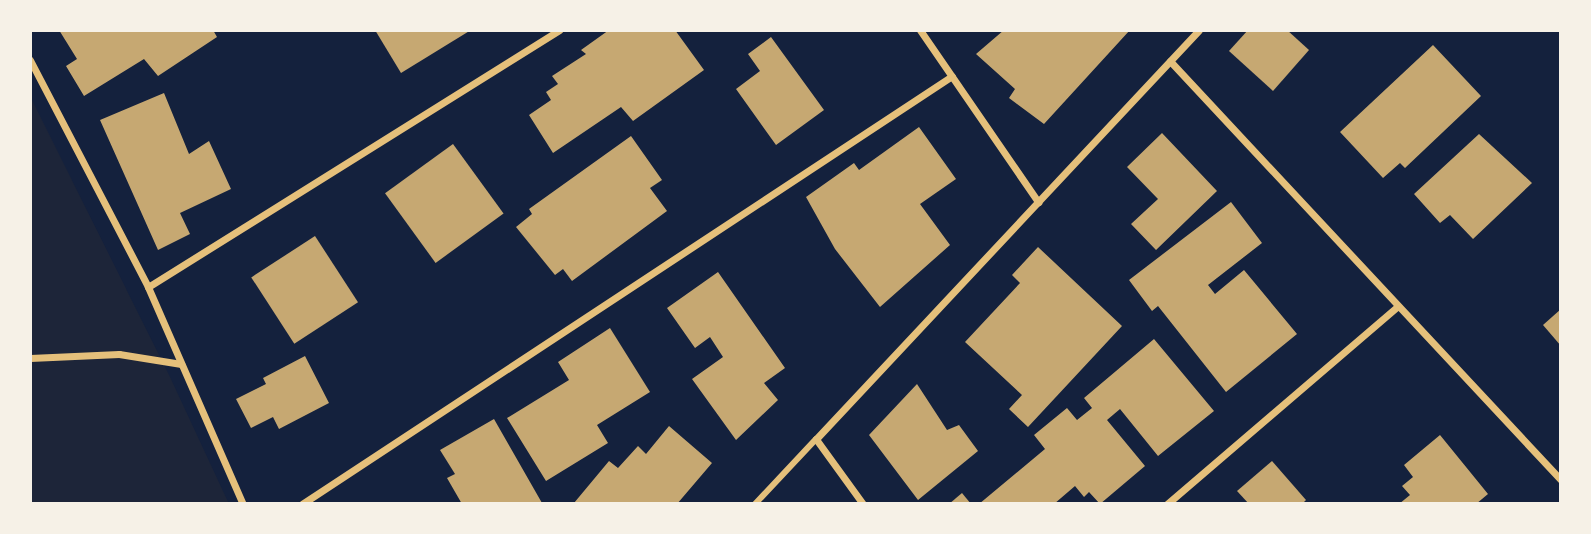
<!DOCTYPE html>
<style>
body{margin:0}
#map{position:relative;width:1591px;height:534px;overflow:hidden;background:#14213d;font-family:Lora,serif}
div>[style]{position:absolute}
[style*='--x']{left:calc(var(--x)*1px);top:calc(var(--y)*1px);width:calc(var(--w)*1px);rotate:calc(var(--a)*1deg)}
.green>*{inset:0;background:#1d2539}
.building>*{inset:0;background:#c6a872;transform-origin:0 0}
.pedestrian>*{height:6px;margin:-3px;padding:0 3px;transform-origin:3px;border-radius:3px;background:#e5c07b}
.minor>*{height:7px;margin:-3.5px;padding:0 3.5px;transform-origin:3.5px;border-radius:3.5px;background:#e5c07b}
span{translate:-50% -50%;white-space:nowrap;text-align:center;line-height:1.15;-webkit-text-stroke:5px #f6f1e7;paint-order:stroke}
.frame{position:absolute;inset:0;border:32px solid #f6f1e7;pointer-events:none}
</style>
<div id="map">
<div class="green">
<div style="clip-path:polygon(30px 96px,170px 377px,229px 504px,30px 504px)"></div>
</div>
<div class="building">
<div style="clip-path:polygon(59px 30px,213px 30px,217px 37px,158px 76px,144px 59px,84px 96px,66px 66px,77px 59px)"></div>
<div style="clip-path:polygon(375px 30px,471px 30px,401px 73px)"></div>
<div style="clip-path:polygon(609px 30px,675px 30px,704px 70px,633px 121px,621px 107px,553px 153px,529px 115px,551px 100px,546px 92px,558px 84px,552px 76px,586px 54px,581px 50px)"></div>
<div style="clip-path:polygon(1004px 30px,1130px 30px,1044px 124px,1009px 98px,1015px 89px,976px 54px)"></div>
<div style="clip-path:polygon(1248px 30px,1287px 30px,1309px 50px,1273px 91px,1229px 51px)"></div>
<div style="clip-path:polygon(771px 37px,824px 110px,776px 145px,736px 89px,760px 71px,748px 54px)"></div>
<div style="clip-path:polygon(1433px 45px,1481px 96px,1405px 168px,1400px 163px,1383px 178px,1340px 132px)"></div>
<div style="clip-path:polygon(164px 93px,189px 154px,209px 141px,231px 189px,180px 213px,190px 234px,158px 250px,100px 120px)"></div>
<div style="clip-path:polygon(919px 127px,956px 179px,920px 204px,950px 245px,880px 307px,835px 249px,806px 197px,854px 163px,859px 170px)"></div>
<div style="clip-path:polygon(1162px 133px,1217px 191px,1156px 250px,1131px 224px,1158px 199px,1127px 167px)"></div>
<div style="clip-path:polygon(1479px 134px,1532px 183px,1473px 239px,1450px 215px,1440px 223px,1414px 194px)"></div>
<div style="clip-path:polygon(631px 136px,662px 180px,650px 188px,667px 211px,572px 281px,563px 269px,555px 275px,516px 227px,532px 214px,529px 209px)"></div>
<div style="left:453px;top:144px;width:86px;height:84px;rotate:54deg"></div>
<div style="clip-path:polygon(1231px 202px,1262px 243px,1208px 285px,1215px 294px,1244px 270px,1297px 334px,1226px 392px,1158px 306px,1152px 311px,1129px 280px)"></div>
<div style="left:315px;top:236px;width:79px;height:76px;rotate:57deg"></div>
<div style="clip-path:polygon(1038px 247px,1122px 326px,1028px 427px,1009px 409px,1022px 395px,965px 342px,1020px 283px,1012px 275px)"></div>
<div style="clip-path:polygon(718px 272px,785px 368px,764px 383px,778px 400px,736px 440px,692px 379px,723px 357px,710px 337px,695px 348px,667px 308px)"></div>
<div style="clip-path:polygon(1561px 309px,1561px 346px,1543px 325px)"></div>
<div style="clip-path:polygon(610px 328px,650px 392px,597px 425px,608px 443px,546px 481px,507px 418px,569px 380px,558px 362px)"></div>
<div style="clip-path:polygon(1154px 339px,1214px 411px,1158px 456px,1120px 409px,1107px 420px,1145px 466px,1100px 504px,1089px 492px,1084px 497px,1075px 486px,1054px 504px,979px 504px,1045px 449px,1034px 435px,1067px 408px,1077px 420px,1092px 408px,1084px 398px)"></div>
<div style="clip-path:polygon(305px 356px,329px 403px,279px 429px,273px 417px,251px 428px,236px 399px,266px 384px,263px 378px)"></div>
<div style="clip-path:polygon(917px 384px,947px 430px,959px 425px,978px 451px,918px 500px,869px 435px)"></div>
<div style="clip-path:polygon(494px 419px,542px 503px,540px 504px,462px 504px,447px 478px,455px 474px,440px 450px)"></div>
<div style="clip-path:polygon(669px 426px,712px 463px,677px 504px,574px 503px,609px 461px,618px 468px,638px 446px,646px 454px)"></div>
<div style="clip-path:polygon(1440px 435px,1488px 494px,1476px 504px,1399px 504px,1410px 495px,1402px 486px,1413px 477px,1404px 465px)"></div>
<div style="clip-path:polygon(1272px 461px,1306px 500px,1302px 504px,1249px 504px,1237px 491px)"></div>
<div style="clip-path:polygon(962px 493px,971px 504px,949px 504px)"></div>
</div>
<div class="pedestrian">
<div style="--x:755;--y:504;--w:89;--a:-46.8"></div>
</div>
<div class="minor">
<div style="--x:920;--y:30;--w:209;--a:55.5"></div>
<div style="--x:30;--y:60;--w:256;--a:62.5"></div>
<div style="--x:148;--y:287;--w:237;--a:66.4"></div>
<div style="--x:1170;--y:61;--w:573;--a:46.98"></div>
<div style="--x:148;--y:287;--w:485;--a:-32"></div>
<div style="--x:30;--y:358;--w:89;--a:-2.6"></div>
<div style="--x:119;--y:354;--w:63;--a:9.2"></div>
<div style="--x:302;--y:504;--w:778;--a:-33.36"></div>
<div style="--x:863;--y:504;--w:80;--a:-125.9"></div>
<div style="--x:816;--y:439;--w:560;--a:-46.88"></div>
<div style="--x:1167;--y:504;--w:304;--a:-40.6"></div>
</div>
<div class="frame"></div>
</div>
